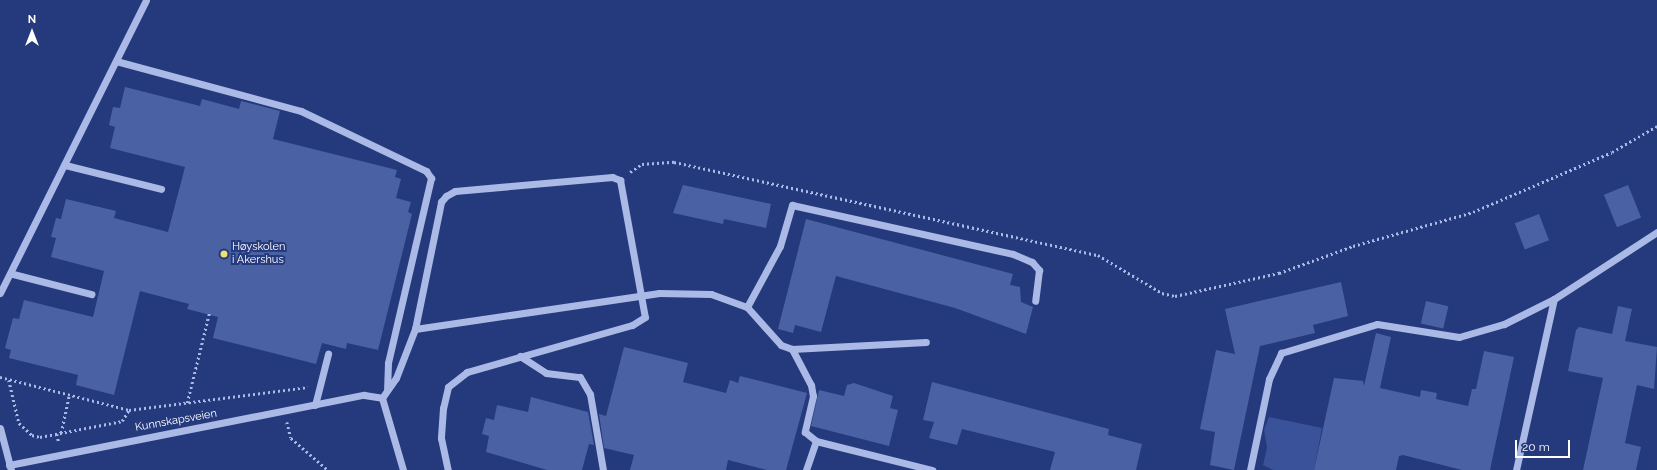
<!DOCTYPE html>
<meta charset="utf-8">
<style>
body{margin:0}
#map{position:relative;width:1657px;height:470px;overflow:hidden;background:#253a7d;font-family:Raleway,sans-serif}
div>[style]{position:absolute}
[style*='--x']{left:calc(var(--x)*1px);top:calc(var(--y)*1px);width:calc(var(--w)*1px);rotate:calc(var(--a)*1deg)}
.green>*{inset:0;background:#39529a}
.building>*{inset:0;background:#4a61a3;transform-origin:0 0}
.path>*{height:2.5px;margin-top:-1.25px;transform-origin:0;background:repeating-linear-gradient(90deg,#aab9e5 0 2px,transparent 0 5px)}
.minor>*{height:7px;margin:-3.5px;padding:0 3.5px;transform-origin:3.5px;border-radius:3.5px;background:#aab9e5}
.dots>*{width:11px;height:11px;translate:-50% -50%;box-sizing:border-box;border:2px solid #253a7d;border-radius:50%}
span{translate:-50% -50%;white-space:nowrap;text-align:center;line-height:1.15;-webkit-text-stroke:4px #253a7d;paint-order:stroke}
.poi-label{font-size:11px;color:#fff}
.left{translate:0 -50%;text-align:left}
.street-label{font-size:11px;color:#fff}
.north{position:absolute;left:12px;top:12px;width:40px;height:40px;-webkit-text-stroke:3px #253a7d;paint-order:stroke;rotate:0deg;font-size:11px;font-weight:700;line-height:16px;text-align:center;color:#fff}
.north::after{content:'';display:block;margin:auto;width:14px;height:18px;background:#fff;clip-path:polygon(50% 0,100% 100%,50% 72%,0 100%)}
.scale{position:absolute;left:1515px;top:440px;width:55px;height:18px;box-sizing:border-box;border:2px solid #fff;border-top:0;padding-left:5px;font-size:12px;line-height:14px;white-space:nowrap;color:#fff;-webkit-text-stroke:3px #253a7d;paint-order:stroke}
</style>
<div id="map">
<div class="green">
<div style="clip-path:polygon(1269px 417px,1322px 428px,1314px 470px,1273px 470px,1263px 465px,1267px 448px,1264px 430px)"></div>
</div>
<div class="building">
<div style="clip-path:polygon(125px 87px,200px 106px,202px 99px,239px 109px,241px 101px,280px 111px,273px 139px,397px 170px,395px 177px,401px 179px,396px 198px,411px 202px,408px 212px,412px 214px,378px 350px,347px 343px,346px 349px,322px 343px,316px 364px,213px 338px,218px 317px,187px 309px,189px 304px,140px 291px,114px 395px,76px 385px,78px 375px,9px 358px,11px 350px,5px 348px,13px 318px,19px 319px,24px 300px,93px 317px,104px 271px,51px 257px,56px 238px,51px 237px,56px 218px,61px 219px,66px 199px,116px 211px,114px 218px,168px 232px,185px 167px,110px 148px,115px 127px,109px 125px,113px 107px,120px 108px)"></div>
<div style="clip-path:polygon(683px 185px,771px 204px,766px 228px,724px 219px,723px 224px,673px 213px)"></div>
<div style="left:1628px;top:185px;width:35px;height:26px;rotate:68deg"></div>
<div style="left:1539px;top:214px;width:28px;height:26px;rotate:69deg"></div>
<div style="clip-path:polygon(806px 219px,1013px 274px,1010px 285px,1020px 287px,1021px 302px,1033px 307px,1026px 334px,955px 308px,836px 276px,821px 332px,795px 325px,793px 333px,778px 329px)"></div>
<div style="clip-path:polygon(1341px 282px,1348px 316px,1313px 325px,1315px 333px,1260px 346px,1234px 470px,1210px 465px,1215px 432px,1200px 429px,1216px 350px,1235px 354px,1225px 309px)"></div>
<div style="left:1426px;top:301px;width:23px;height:23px;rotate:13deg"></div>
<div style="clip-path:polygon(1618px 306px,1632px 309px,1625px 341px,1657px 347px,1654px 389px,1637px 385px,1625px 443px,1641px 447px,1636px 470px,1583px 470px,1603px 378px,1568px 371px,1576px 330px,1579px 327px,1612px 334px)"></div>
<div style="clip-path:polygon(1376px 333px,1391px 337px,1380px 388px,1420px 397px,1421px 390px,1437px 393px,1436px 399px,1468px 406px,1472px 389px,1476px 389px,1484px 351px,1514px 357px,1490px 470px,1462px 470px,1403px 455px,1399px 456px,1396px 470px,1314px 470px,1334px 378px,1363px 381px,1364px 386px)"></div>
<div style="clip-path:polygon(624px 347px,688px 363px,683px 382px,726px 393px,730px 380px,738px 383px,740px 376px,807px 393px,786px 470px,767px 470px,728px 460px,726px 470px,630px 470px,634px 455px,604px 448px,599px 414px,606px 416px)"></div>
<div style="clip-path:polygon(932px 382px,1109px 429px,1108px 435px,1142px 444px,1136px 470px,1050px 470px,1055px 452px,962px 429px,957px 445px,929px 438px,934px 422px,923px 420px)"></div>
<div style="clip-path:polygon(854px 383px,893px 396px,890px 408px,898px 410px,889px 446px,811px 426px,819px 390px,844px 396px,847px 385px)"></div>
<div style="clip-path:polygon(531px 397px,588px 412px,594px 445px,589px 444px,582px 470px,547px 470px,486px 452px,489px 436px,482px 434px,486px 418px,494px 420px,497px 405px,528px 412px)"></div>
</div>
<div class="path">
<div style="--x:630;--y:172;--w:14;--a:-34"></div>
<div style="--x:642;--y:164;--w:32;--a:-4"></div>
<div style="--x:674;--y:162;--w:434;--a:12.4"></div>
<div style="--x:1098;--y:255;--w:74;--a:30.7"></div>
<div style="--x:1162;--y:293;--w:13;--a:13"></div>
<div style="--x:1175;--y:296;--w:107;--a:-12.5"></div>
<div style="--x:1279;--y:273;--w:79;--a:-20"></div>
<div style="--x:1353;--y:246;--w:125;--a:-15.8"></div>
<div style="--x:1473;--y:212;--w:151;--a:-23.3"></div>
<div style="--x:1612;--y:152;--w:52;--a:-30"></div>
<div style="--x:0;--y:377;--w:133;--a:14.3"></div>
<div style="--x:129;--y:410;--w:180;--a:-7.3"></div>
<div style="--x:9;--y:380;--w:44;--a:76.9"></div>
<div style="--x:19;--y:423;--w:18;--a:43"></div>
<div style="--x:32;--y:435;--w:8;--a:14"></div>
<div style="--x:40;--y:437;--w:84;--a:-11"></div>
<div style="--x:122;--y:421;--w:13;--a:-58"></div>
<div style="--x:187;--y:403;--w:92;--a:-76.1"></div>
<div style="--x:287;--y:422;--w:16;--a:76"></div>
<div style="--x:291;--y:438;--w:49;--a:40.9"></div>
<div style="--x:61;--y:433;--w:39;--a:-78"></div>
<div style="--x:57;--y:434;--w:9;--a:77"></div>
</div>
<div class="minor">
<div style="--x:116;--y:61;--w:192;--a:15.1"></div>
<div style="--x:301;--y:111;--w:139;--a:25.6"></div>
<div style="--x:426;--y:171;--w:9;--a:54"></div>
<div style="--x:431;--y:178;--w:190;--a:103.1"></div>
<div style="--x:388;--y:363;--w:26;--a:92"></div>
<div style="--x:65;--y:165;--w:99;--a:14"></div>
<div style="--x:13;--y:274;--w:81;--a:14.4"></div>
<div style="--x:0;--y:293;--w:327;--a:-63.5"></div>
<div style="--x:747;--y:307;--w:51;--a:48.2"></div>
<div style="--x:781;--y:345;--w:12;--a:20"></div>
<div style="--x:792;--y:349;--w:134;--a:-3"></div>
<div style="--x:415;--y:329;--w:247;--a:-8.4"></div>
<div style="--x:659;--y:293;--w:52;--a:1.1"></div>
<div style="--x:711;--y:294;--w:38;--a:20"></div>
<div style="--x:747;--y:307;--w:69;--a:-61.6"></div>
<div style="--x:780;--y:246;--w:43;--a:-73.7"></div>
<div style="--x:792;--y:205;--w:226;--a:12.5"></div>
<div style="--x:1013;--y:254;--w:21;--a:23"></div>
<div style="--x:1032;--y:262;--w:11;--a:49"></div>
<div style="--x:1039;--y:270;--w:31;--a:97"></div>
<div style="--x:792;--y:349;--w:41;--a:62.2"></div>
<div style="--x:811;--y:385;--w:11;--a:80"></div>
<div style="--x:813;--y:396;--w:37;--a:103"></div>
<div style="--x:805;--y:432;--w:14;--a:39"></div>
<div style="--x:520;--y:356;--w:31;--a:33"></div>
<div style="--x:546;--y:373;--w:34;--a:7"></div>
<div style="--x:580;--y:377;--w:20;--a:60"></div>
<div style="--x:590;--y:394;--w:77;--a:80.3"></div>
<div style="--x:382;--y:398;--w:24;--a:-55"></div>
<div style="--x:396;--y:378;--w:53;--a:-68.8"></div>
<div style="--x:415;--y:329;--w:130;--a:-78.4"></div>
<div style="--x:441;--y:202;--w:8;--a:-50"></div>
<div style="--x:446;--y:196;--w:10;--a:-29"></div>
<div style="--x:455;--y:191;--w:158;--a:-5.1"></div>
<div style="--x:612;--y:177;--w:9;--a:21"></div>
<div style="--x:620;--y:180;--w:139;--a:79.7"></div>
<div style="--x:645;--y:317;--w:15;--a:148"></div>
<div style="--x:632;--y:325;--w:172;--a:164.1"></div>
<div style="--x:467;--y:372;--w:24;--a:142"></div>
<div style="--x:448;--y:387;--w:22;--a:103"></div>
<div style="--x:443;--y:408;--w:30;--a:94"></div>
<div style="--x:441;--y:438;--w:33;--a:78"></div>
<div style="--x:382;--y:398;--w:75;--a:73.7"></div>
<div style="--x:315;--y:405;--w:53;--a:-75.7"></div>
<div style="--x:0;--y:428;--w:43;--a:75.3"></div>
<div style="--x:9;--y:465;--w:362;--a:-11.2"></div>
<div style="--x:364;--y:395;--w:18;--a:9"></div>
<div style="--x:806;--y:470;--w:31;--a:-71"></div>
<div style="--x:816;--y:441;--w:120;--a:14"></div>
<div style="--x:1250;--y:470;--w:93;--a:-78.2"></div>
<div style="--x:1269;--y:379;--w:29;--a:-65"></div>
<div style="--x:1281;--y:353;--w:100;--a:-16.8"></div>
<div style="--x:1377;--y:324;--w:83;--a:9"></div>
<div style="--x:1459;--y:337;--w:47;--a:-16.1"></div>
<div style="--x:1504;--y:324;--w:56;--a:-26.6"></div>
<div style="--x:1516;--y:470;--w:175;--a:-77.5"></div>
<div style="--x:1554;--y:299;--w:123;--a:-33"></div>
</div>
<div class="dots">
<div style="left:224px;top:254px;background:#eee26f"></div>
</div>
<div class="poi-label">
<span class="left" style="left:232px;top:254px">Høyskolen<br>i Akershus</span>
</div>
<div class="street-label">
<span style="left:176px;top:421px;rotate:-10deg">Kunnskapsveien</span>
</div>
<div class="north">N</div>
<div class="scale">20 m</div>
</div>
